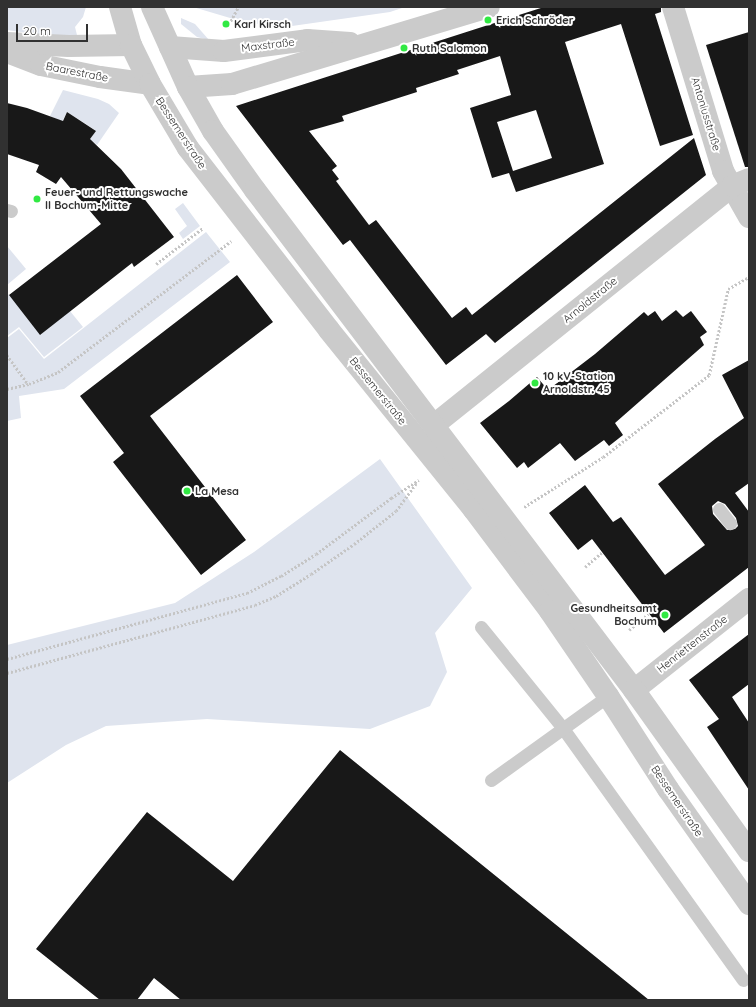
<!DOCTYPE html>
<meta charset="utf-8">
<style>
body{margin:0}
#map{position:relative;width:756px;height:1007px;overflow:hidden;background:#fff;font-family:Quicksand,sans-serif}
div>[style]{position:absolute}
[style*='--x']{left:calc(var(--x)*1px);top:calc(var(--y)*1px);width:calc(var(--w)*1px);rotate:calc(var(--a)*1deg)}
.green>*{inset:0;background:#dfe4ee}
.building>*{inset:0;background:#181818}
.path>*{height:2.5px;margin-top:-1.25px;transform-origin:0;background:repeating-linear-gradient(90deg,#c5c5c5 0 2px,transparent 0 4px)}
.service>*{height:13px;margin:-6.5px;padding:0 6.5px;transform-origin:6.5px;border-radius:6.5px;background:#cbcbcb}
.minor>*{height:22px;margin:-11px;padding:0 11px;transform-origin:11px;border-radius:11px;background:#cbcbcb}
.tertiary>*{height:22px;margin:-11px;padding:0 11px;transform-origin:11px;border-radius:11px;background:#cbcbcb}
.dots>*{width:11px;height:11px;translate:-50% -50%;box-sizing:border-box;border:2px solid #fff;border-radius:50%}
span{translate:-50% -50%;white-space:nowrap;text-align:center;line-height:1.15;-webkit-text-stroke:4px #fff;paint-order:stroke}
.poi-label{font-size:11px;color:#313131;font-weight:700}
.left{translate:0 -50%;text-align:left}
.right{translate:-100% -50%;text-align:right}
.street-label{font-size:11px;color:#313131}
.frame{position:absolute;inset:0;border:8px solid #313131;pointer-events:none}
.scale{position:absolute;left:16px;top:24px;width:72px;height:18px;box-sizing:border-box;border:2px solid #313131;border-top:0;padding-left:5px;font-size:12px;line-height:14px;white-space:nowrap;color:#313131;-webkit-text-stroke:3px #fff;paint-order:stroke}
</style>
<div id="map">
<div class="green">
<div style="clip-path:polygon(7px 7px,86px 7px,83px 17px,75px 27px,77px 35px,56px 37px,7px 30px)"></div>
<div style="clip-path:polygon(193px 7px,405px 7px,390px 12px,292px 26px,247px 23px)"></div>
<div style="clip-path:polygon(181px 18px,195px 24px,209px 40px,197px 37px,181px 24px)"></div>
<div style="clip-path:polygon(63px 90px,98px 99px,109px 104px,119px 113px,97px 145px,89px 139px,95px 130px,67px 112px,62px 122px,50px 116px)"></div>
<div style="clip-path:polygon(183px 203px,200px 226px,183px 239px,179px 233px,187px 226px,175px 209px)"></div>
<div style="clip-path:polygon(206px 232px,230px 262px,64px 389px,19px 396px,21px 418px,7px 421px,7px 338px,19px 329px,44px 359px)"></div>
<div style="clip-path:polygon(7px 246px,26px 269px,7px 285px)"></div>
<div style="clip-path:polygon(7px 293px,9px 295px,70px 311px,83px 327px,44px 357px,19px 327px,7px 336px)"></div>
<div style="clip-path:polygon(380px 459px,472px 588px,435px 633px,447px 672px,430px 706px,370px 729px,207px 719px,106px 726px,66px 745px,7px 783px,7px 645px,175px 603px,254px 552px)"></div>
</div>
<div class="building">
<div style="clip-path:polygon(evenodd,544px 7px,661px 7px,661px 12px,655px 14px,693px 135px,660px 146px,621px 24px,565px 42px,604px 164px,516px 192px,509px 173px,492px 178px,470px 108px,511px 95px,500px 56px,457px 70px,459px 74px,416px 88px,417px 92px,342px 116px,344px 121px,309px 131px,337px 166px,332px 170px,339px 179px,336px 181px,369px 225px,376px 220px,452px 318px,466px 307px,472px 315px,694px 138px,706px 175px,495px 343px,486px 334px,446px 365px,350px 240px,343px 245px,236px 106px,544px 7px,536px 110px,552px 158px,513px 171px,497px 122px,536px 110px)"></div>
<div style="clip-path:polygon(749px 32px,749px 167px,745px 167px,706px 45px)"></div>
<div style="clip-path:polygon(7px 103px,27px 108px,63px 121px,67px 112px,96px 131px,90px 139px,121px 169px,174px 237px,134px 267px,132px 263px,40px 335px,9px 295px,101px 224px,61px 177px,56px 184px,36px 172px,39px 165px,7px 154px)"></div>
<div style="clip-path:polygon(237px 275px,273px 322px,150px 416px,246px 540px,201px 575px,113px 462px,124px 453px,80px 396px)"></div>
<div style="clip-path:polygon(676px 310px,683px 317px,691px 311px,707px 332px,700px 337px,704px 345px,615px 423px,623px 435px,609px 446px,604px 440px,575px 461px,560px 443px,528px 468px,524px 462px,517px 468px,480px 423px,509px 401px,537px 377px,548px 390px,595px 354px,644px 312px,648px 316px,655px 311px,662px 321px)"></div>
<div style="clip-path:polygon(evenodd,749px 360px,749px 483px,735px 493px,749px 512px,749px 567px,664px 633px,592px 539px,578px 550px,549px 513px,585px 485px,613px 522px,621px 517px,665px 575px,705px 545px,658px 484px,715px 439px,744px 418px,722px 375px,749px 360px,718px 501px,725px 504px,736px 518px,738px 526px,735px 529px,727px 530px,713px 514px,712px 506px,718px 501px)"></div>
<div style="clip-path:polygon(749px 634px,749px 684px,732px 697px,749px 723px,749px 790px,707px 727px,719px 719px,689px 680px)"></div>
<div style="clip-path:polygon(340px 750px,649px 1000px,181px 1000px,154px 978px,137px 1000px,100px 1000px,36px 949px,147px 812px,233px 881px)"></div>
</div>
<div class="path">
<div style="--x:227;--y:28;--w:24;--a:-62"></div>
<div style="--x:156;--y:264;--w:59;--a:-37.5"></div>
<div style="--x:7;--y:355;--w:36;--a:54"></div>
<div style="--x:7;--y:389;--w:23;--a:-13"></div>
<div style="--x:29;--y:384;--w:31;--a:-22"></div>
<div style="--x:58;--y:372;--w:217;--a:-37.1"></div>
<div style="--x:524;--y:507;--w:93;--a:-32.3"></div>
<div style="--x:603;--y:457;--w:134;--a:-37.7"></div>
<div style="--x:709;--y:375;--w:88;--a:-77.5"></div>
<div style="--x:728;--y:289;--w:24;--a:-30"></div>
<div style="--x:585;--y:567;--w:23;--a:-41"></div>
<div style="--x:629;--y:630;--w:25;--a:-40"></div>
<div style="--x:7;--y:659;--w:249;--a:-15.4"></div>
<div style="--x:247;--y:593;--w:38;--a:-27"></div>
<div style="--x:281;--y:576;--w:41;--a:-32.2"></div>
<div style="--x:316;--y:554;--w:94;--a:-36.7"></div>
<div style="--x:391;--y:498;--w:33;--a:-33"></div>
<div style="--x:7;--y:673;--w:257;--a:-15.3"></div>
<div style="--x:255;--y:605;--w:23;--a:-23"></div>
<div style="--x:276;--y:596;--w:41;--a:-32.2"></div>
<div style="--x:311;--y:574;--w:52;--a:-34.9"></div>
<div style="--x:354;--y:544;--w:53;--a:-38.2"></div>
<div style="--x:396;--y:511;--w:34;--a:-54"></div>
</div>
<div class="service">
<div style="--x:7;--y:210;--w:4;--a:14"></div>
<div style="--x:719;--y:509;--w:18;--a:52"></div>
<div style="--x:481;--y:627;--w:129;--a:51"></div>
<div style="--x:562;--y:727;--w:311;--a:54.4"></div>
<div style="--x:491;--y:780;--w:144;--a:-35.7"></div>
</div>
<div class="minor">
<div style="--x:673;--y:7;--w:171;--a:73"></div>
<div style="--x:723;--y:171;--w:53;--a:60.5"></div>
<div style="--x:7;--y:43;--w:62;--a:2.8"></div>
<div style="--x:69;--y:46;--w:62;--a:-0.9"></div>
<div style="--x:170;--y:47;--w:54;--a:4.2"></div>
<div style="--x:224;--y:51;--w:84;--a:-7.5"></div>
<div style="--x:307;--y:40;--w:43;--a:4"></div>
<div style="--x:7;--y:52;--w:36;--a:21"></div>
<div style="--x:41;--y:65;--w:60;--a:11.5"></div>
<div style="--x:100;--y:77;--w:50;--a:8"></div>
<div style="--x:188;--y:87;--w:44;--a:-3.9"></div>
<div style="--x:232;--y:84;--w:268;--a:-16.7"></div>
<div style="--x:434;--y:425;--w:382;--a:-38.7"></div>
<div style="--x:732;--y:186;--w:18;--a:-22"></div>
<div style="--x:634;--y:690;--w:147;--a:-38.4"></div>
</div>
<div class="tertiary">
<div style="--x:120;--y:7;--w:40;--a:74"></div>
<div style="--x:131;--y:45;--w:43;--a:64"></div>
<div style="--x:150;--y:84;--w:74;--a:59.3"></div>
<div style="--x:188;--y:148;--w:230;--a:52.2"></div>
<div style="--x:329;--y:330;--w:231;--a:51.1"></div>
<div style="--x:474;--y:510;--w:126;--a:53"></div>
<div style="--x:550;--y:611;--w:103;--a:55.7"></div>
<div style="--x:608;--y:696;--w:111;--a:57.2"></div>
<div style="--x:668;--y:789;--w:141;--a:54.8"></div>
<div style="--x:152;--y:7;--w:88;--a:65.8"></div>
<div style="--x:188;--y:87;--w:51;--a:60.4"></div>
<div style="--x:213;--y:131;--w:72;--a:54.6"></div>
<div style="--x:255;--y:190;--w:627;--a:52.84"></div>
<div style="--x:634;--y:690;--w:198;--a:54.5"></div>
</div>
<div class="dots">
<div style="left:488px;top:20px;background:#31e943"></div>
<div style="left:226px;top:24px;background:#31e943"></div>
<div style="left:404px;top:48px;background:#31e943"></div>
<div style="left:37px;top:199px;background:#31e943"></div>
<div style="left:535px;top:383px;background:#31e943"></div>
<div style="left:187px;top:491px;background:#31e943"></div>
<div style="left:665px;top:615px;background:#31e943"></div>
</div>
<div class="poi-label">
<span class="left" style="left:496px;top:20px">Erich Schröder</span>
<span class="left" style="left:234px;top:24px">Karl Kirsch</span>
<span class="left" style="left:412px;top:48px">Ruth Salomon</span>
<span class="left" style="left:45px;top:199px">Feuer- und Rettungswache<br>II Bochum-Mitte</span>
<span class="left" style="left:543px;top:383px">10 kV-Station<br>Arnoldstr. 45</span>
<span class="left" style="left:195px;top:491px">La Mesa</span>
<span class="right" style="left:657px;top:615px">Gesundheitsamt<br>Bochum</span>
</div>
<div class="street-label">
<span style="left:268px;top:45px;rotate:-7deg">Maxstraße</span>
<span style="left:77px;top:72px;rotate:11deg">Baarestraße</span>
<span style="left:706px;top:114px;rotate:73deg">Antoniusstraße</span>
<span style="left:181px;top:133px;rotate:57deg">Bessemerstraße</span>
<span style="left:590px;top:300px;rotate:-39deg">Arnoldstraße</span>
<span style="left:378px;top:391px;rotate:51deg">Bessemerstraße</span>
<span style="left:692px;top:644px;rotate:-38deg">Henriettenstraße</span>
<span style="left:677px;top:801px;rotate:56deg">Bessemerstraße</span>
</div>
<div class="frame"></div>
<div class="scale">20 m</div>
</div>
